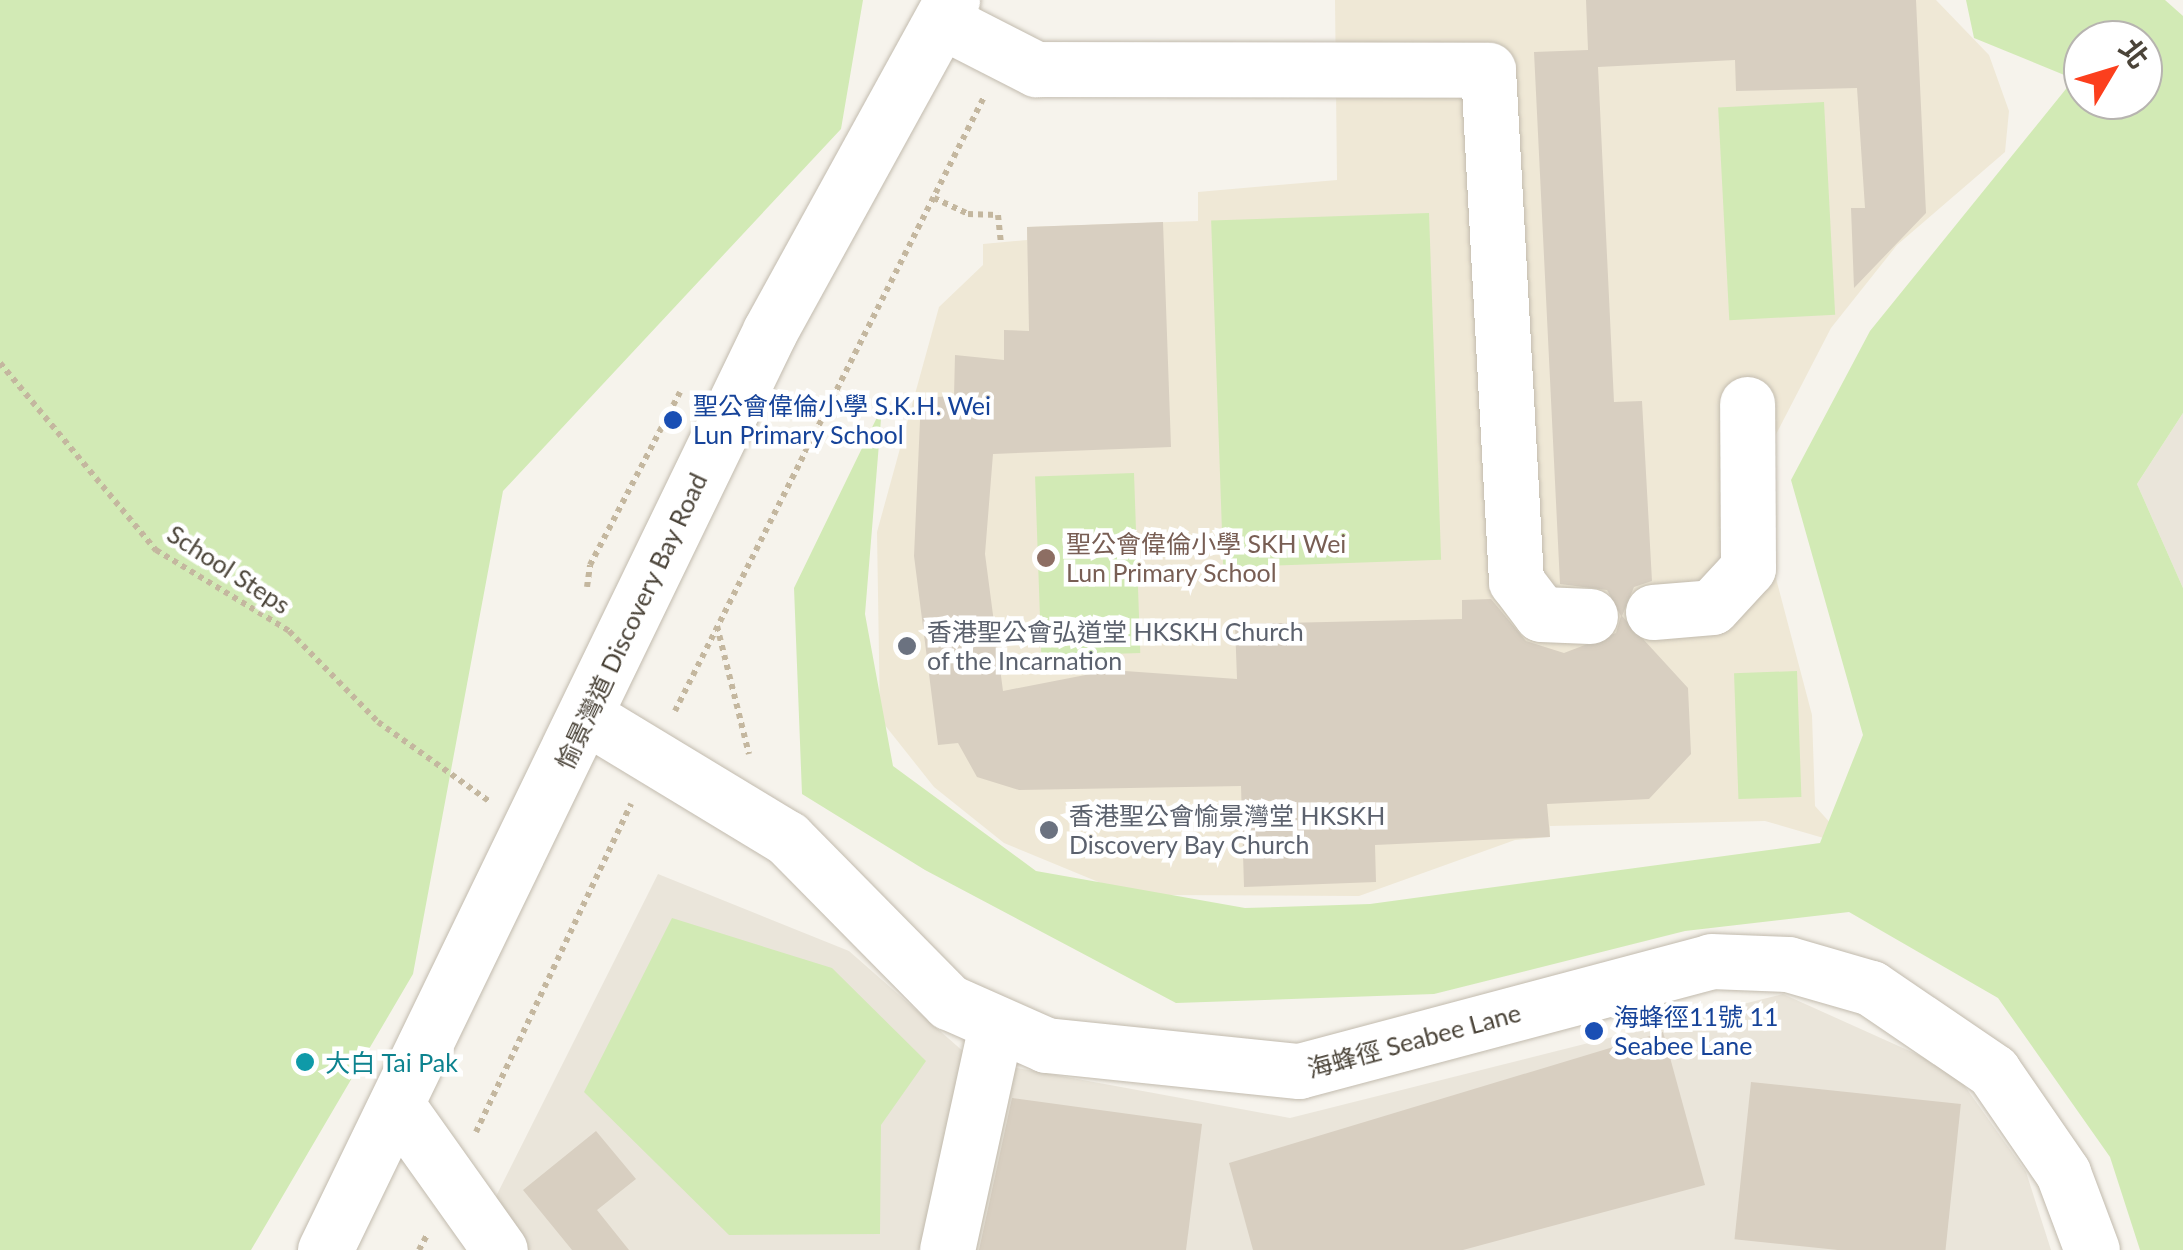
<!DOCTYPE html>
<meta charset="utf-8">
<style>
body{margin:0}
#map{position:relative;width:2183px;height:1250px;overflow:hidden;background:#f6f3ec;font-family:Lato,"Noto Sans TC",sans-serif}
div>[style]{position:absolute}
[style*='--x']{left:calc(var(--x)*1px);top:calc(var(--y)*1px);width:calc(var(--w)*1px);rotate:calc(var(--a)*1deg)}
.residential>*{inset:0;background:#eae5da}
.education>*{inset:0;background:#efe8d6}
.green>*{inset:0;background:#d2eab5;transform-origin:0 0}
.building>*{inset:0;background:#d8cfc1;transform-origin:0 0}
.path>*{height:6px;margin-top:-3px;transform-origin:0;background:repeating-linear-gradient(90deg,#c4b79f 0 5px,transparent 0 10px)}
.roads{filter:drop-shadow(0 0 2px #c2bbae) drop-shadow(0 0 2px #c2bbae)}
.minor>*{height:55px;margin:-27.5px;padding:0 27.5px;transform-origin:27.5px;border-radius:27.5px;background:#fff}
.dots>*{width:28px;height:28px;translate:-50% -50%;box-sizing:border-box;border:5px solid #fff;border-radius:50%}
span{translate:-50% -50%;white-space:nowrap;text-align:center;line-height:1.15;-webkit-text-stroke:9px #fff;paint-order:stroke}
.transit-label{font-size:25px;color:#164399}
.left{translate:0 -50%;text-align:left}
.education-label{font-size:25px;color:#785e54}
.street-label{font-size:25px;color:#4b4439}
.worship-label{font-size:25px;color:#5b616d}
.culture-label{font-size:25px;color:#0d838f}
.north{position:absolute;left:2063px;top:20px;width:100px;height:100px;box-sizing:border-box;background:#fff;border:2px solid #b7b4b0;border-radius:50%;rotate:52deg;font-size:28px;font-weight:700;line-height:40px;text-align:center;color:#4b4439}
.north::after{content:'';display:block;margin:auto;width:35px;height:45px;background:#fc3f1d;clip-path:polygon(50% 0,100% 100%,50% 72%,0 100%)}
</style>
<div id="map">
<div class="residential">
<div style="clip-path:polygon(2183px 413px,2183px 588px,2137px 484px)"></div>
<div style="clip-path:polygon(658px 874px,849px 951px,973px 1060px,1290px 1118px,1783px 994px,1954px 1071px,2026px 1172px,2051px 1250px,469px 1250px)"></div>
</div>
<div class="education">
<div style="clip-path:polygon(1335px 0,1936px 0,1989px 55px,2009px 111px,2005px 152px,1897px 245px,1831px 328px,1772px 442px,1768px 548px,1812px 715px,1815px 806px,1851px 846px,1765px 821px,1550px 826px,1550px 837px,1515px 840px,1359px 896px,1161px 895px,1113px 888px,1004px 843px,934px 787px,880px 719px,877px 532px,939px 307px,983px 265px,983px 244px,1027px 240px,1027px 227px,1198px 221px,1198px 192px,1337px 180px)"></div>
</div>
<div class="green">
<div style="clip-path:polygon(0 0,863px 0,841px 129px,503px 491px,413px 974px,251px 1250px,0 1250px)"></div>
<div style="clip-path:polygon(evenodd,1966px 0,2165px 0,2183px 16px,2183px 413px,2137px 484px,2183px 588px,2183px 1250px,2140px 1250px,2110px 1157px,1998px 998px,1849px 912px,1685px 931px,1434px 994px,1176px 1003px,925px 870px,802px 794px,794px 588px,882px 407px,865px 614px,893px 766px,1036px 871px,1245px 908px,1370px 904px,1820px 843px,1863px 735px,1791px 480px,1870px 331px,2074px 79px,1974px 38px,1966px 0,2083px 40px,2143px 40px,2143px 100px,2083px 100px,2083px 40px)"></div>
<div style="left:1824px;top:102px;width:213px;height:106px;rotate:87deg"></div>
<div style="left:1429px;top:213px;width:347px;height:218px;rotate:88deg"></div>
<div style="left:1134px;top:473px;width:180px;height:99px;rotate:88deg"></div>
<div style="left:1797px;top:671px;width:126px;height:63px;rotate:88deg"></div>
<div style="clip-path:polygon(672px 918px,832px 968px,926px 1061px,881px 1125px,880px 1234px,729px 1235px,584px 1092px)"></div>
</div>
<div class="building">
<div style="clip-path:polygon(1586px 0,1916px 0,1926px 213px,1854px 288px,1851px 208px,1865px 208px,1857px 88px,1736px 91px,1735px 60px,1598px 67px,1614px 402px,1642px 401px,1652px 581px,1634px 587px,1622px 616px,1688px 688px,1691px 754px,1649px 799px,1547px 804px,1550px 837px,1375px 845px,1376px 882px,1244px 887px,1241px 786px,1019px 790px,977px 777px,958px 743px,938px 745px,914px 556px,921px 398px,954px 396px,955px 355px,1004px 360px,1004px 330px,1029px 331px,1027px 227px,1163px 222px,1171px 447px,993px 454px,985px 554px,1003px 691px,1111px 670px,1237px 679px,1235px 624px,1462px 619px,1462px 600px,1491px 599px,1526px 641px,1564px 653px,1616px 633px,1621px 616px,1607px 590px,1560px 584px,1534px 52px,1588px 50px)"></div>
<div style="clip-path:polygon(1663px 1032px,1705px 1185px,1463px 1250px,1253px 1250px,1229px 1163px)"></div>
<div style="left:1751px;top:1082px;width:211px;height:158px;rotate:6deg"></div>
<div style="clip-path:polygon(1012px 1098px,1202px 1124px,1186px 1250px,979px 1250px)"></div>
<div style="clip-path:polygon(596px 1131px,636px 1179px,597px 1210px,629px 1250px,572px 1250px,523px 1190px)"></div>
</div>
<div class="path">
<div style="--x:934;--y:198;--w:38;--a:25"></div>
<div style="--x:968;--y:214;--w:30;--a:2"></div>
<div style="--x:998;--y:215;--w:27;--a:84"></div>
<div style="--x:0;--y:363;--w:244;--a:50.2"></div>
<div style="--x:156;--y:550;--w:156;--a:31.3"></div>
<div style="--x:289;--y:631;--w:127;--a:45.6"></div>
<div style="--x:378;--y:722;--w:138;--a:35.5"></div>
<div style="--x:587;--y:587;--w:22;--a:-82"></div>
<div style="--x:590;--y:565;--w:195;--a:-62.5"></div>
<div style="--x:717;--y:626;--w:132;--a:76"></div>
<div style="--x:675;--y:711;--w:687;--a:-63.29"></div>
<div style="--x:476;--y:1132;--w:363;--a:-64.7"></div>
<div style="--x:419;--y:1250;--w:19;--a:-62"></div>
</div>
<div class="roads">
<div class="minor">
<div style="--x:942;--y:21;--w:106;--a:27.1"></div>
<div style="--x:1036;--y:69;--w:452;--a:0.1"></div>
<div style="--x:1488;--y:70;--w:512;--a:86.86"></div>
<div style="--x:1516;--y:581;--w:41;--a:52.9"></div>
<div style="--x:1541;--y:614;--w:49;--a:2.3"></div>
<div style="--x:1653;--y:612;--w:59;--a:-4.8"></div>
<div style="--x:1712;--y:607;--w:53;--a:-47.3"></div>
<div style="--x:1748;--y:568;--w:164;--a:-90.3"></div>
<div style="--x:587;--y:717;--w:234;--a:31.2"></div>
<div style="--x:787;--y:838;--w:231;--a:45.4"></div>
<div style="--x:949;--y:1002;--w:106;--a:23.9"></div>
<div style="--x:1046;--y:1045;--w:254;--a:5.9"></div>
<div style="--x:1299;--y:1071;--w:426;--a:-14.9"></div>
<div style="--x:1711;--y:961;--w:77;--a:2.2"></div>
<div style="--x:1788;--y:964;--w:86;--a:16.1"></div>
<div style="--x:1871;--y:988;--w:148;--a:34.2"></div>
<div style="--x:1993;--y:1071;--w:124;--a:55.5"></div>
<div style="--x:2063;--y:1173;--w:82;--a:69.4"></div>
<div style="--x:399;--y:1108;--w:174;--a:54.6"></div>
<div style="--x:325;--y:1250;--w:1021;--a:-64.16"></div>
<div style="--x:770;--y:331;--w:378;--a:-61.2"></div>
<div style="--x:947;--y:1250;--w:226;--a:-77.7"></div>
</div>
</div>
<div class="dots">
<div style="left:673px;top:420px;background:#1a4fb4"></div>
<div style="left:1046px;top:558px;background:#8d6e63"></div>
<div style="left:907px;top:646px;background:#6b7280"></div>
<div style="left:1049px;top:830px;background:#6b7280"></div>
<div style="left:1594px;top:1031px;background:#1a4fb4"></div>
<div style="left:305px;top:1062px;background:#0f9aa8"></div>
</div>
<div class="transit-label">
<span class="left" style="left:693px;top:420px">聖公會偉倫小學 S.K.H. Wei<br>Lun Primary School</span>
<span class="left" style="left:1614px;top:1031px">海蜂徑11號 11<br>Seabee Lane</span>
</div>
<div class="education-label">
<span class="left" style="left:1066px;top:558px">聖公會偉倫小學 SKH Wei<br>Lun Primary School</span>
</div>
<div class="street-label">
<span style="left:229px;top:569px;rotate:33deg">School Steps</span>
<span style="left:631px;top:621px;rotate:-65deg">愉景灣道 Discovery Bay Road</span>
<span style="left:1414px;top:1040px;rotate:-15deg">海蜂徑 Seabee Lane</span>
</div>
<div class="worship-label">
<span class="left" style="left:927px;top:646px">香港聖公會弘道堂 HKSKH Church<br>of the Incarnation</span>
<span class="left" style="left:1069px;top:830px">香港聖公會愉景灣堂 HKSKH<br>Discovery Bay Church</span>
</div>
<div class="culture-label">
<span class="left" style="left:325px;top:1062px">大白 Tai Pak</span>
</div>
<div class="north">北</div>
</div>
